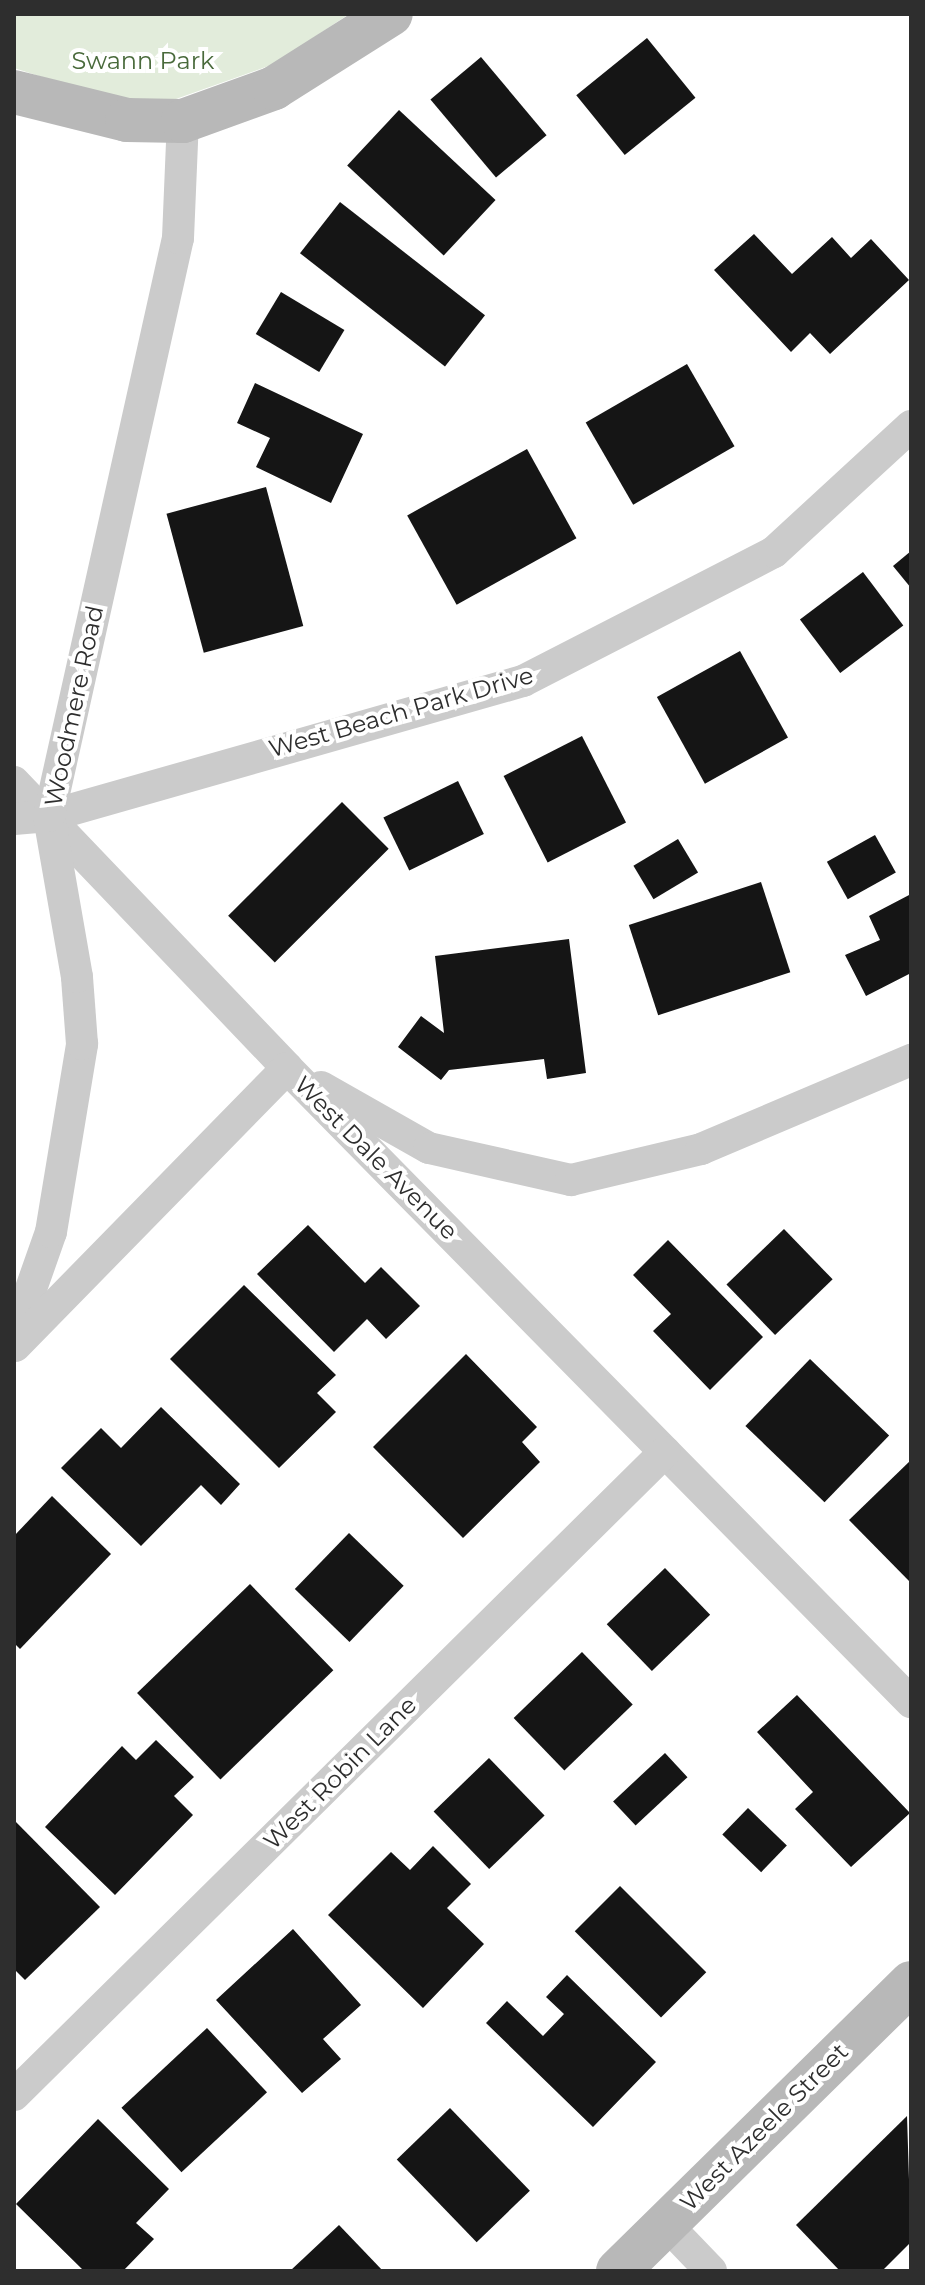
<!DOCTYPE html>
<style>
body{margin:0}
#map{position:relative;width:925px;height:2285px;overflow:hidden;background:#fff;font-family:Montserrat,sans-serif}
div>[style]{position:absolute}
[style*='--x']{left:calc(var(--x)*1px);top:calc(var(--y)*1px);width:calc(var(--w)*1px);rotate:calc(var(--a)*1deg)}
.green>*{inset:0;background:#e2ecdb}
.building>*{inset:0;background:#151515;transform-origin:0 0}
.street>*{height:32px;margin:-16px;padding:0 16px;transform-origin:16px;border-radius:16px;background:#cbcbcb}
.secondary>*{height:44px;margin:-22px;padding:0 22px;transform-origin:22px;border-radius:22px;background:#b8b8b8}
span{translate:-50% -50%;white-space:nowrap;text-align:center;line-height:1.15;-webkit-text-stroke:8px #fff;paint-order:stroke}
.park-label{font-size:24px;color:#496a3b}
.street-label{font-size:24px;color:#2e2e2e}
.frame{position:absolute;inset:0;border:16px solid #2e2e2e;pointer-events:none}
</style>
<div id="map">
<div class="green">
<div style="clip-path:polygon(14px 14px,349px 14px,274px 64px,145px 110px,14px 68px)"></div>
</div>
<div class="building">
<div style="left:647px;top:38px;width:77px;height:91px;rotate:51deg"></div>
<div style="left:481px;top:57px;width:102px;height:66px;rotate:50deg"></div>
<div style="left:399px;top:110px;width:132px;height:76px;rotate:43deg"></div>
<div style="left:340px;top:202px;width:184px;height:65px;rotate:38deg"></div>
<div style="clip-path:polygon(754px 234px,792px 274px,832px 237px,851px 258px,871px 239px,909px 280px,830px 354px,810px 333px,791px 352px,714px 270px)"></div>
<div style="left:281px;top:292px;width:74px;height:49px;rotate:31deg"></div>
<div style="left:687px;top:364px;width:95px;height:117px;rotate:60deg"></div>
<div style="clip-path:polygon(255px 383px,363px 434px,331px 503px,256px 467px,270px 438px,237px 423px)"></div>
<div style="left:527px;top:449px;width:102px;height:137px;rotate:61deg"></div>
<div style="left:266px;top:487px;width:144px;height:103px;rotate:75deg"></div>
<div style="clip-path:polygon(911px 551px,911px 588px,893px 566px)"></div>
<div style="left:863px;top:572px;width:67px;height:79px;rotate:53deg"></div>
<div style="left:740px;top:651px;width:99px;height:95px;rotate:61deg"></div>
<div style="left:582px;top:736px;width:97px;height:88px;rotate:63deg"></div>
<div style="left:458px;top:781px;width:59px;height:83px;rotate:64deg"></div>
<div style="left:342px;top:802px;width:66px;height:161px;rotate:45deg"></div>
<div style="left:875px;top:835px;width:43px;height:55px;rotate:61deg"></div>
<div style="left:678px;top:839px;width:39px;height:52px;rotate:59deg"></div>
<div style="left:761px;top:882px;width:95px;height:139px;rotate:72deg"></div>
<div style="clip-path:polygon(911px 894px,911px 973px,866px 996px,845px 955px,880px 940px,869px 916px)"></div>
<div style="clip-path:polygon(569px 939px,586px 1073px,547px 1079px,544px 1059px,449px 1070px,441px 1080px,398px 1047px,421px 1016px,444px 1033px,435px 956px)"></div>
<div style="clip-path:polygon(308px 1225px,365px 1283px,381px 1267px,420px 1306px,386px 1339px,367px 1319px,334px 1352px,257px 1274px)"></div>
<div style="left:784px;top:1229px;width:70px;height:80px;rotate:46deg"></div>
<div style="clip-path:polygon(668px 1240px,763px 1337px,710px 1390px,653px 1331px,671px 1314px,633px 1275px)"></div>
<div style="clip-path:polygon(244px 1285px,336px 1375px,317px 1393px,336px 1412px,279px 1468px,170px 1359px)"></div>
<div style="clip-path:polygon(466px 1354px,537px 1427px,522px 1442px,540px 1462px,463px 1538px,373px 1447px)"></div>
<div style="left:810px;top:1359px;width:110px;height:93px;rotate:44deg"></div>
<div style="clip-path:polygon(161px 1407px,240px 1484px,221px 1505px,201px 1485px,141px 1546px,61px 1468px,101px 1428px,121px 1448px)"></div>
<div style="clip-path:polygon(911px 1460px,911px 1583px,849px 1520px)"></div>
<div style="clip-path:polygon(52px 1496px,111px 1554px,20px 1649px,14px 1643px,14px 1536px)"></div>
<div style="left:349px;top:1533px;width:76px;height:78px;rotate:44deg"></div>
<div style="left:665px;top:1568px;width:65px;height:81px;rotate:46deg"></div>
<div style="left:250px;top:1584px;width:120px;height:157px;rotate:46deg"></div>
<div style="left:582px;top:1652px;width:73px;height:95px;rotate:46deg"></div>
<div style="clip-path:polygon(797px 1695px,910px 1813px,851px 1867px,795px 1809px,813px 1792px,757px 1732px)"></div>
<div style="clip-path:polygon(156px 1740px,194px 1777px,174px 1796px,193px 1815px,115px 1895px,45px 1827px,122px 1746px,136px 1760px)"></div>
<div style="left:665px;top:1753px;width:33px;height:71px;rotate:47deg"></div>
<div style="left:489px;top:1758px;width:80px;height:77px;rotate:46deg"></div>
<div style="left:748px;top:1808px;width:54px;height:37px;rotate:44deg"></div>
<div style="clip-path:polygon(14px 1820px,100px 1907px,25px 1980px,14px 1969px)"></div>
<div style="clip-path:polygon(433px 1846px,471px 1884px,447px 1908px,484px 1944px,423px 2008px,328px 1915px,391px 1852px,410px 1870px)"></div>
<div style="left:620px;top:1886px;width:122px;height:64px;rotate:45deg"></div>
<div style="clip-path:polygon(293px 1929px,361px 2005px,323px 2039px,341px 2059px,302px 2093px,216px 2000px)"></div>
<div style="clip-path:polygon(567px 1975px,656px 2062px,593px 2127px,486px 2023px,507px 2001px,543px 2036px,564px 2014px,546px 1997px)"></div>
<div style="left:207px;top:2028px;width:88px;height:117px;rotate:47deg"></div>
<div style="left:450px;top:2108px;width:115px;height:74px;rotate:46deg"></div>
<div style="clip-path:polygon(907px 2116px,911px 2242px,882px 2271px,840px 2271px,796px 2225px)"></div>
<div style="clip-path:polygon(98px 2119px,169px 2189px,136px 2223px,154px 2239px,123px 2271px,84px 2271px,16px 2204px)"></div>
<div style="clip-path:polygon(339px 2225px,383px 2271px,290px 2271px)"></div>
</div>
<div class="street">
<div style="--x:14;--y:782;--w:395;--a:46.3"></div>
<div style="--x:287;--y:1068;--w:890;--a:45.46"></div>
<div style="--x:14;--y:819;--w:35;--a:-5"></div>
<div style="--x:49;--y:816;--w:493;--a:-15.9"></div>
<div style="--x:523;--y:681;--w:282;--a:-27.2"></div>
<div style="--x:774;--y:552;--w:186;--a:-42.6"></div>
<div style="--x:321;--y:1087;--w:124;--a:29.5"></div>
<div style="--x:429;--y:1148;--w:146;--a:12.7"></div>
<div style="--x:571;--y:1180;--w:134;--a:-13.4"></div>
<div style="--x:701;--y:1149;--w:228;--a:-23"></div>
<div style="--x:14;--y:1337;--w:111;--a:-70.6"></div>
<div style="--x:51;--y:1232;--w:191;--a:-80.6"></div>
<div style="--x:82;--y:1044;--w:67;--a:-94.3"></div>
<div style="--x:77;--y:977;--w:163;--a:-99.9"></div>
<div style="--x:49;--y:816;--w:592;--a:-77.42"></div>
<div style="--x:178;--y:238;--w:117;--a:-87.6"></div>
<div style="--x:15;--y:1346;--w:389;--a:-45.6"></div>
<div style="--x:14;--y:2095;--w:915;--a:-44.65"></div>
<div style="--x:666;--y:2224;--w:65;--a:46.2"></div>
</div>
<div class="secondary">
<div style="--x:14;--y:92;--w:116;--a:13.9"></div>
<div style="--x:127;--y:120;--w:56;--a:1"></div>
<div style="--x:183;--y:121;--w:97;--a:-19.9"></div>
<div style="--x:274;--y:88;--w:138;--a:-32.3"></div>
<div style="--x:618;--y:2271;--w:411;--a:-44.5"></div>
</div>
<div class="park-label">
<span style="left:143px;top:61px">Swann Park</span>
</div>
<div class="street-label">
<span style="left:74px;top:706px;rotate:-78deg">Woodmere Road</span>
<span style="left:401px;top:712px;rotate:-16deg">West Beach Park Drive</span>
<span style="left:376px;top:1158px;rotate:45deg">West Dale Avenue</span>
<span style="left:340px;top:1773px;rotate:-45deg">West Robin Lane</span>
<span style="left:764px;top:2127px;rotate:-45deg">West Azeele Street</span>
</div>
<div class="frame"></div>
</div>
